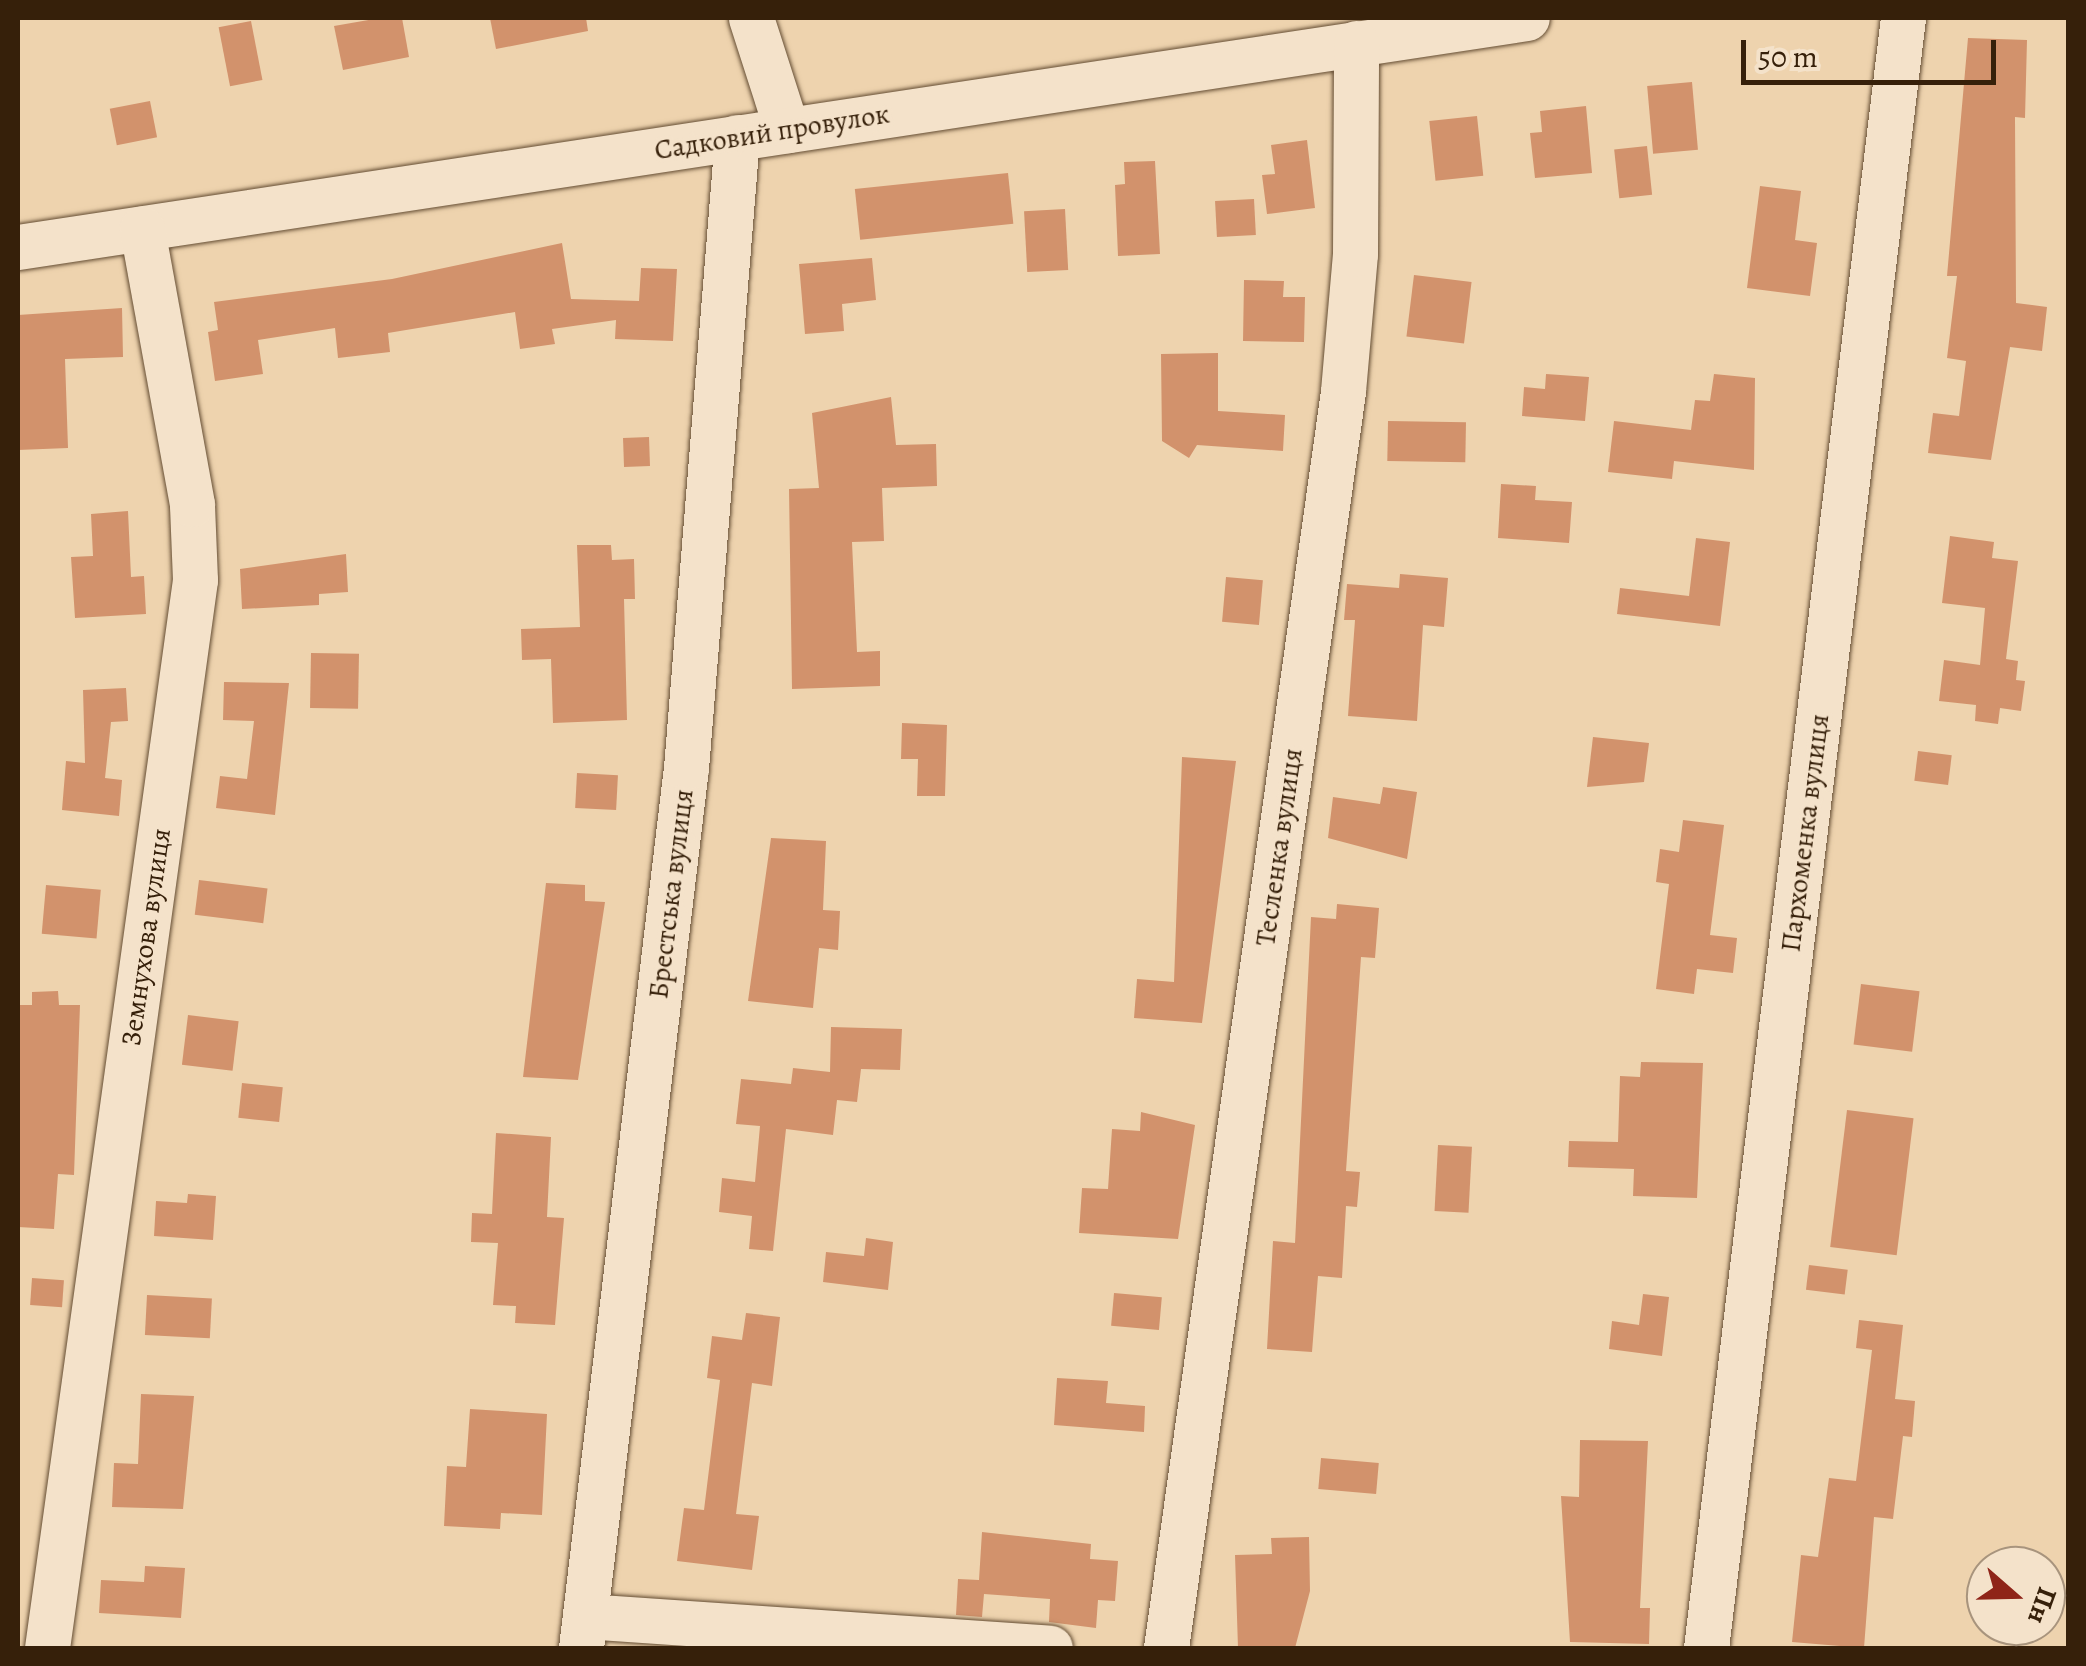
<!DOCTYPE html>
<meta charset="utf-8">
<style>
body{margin:0}
#map{position:relative;width:2086px;height:1666px;overflow:hidden;background:#eed3ae;font-family:Alegreya,serif}
div>[style]{position:absolute}
[style*='--x']{left:calc(var(--x)*1px);top:calc(var(--y)*1px);width:calc(var(--w)*1px);rotate:calc(var(--a)*1deg)}
.building>*{inset:0;background:#d2926c;transform-origin:0 0}
.roads{filter:drop-shadow(0 0 2px #644d33) drop-shadow(0 0 2px #644d33)}
.minor>*{height:45px;margin:-22.5px;padding:0 22.5px;transform-origin:22.5px;border-radius:22.5px;background:#f4e2ca}
span{translate:-50% -50%;white-space:nowrap;text-align:center;line-height:1.15;-webkit-text-stroke:8px #f4e2ca;paint-order:stroke}
.street-label{font-size:28px;color:#36200a}
.frame{position:absolute;inset:0;border:20px solid #36200a;pointer-events:none}
.north{position:absolute;left:1966px;top:1546px;width:100px;height:100px;box-sizing:border-box;background:#f4e2ca;border:2px solid #a8947d;border-radius:50%;rotate:110deg;font-size:28px;font-weight:700;line-height:40px;text-align:center;color:#36200a}
.north::after{content:'';display:block;margin:auto;width:35px;height:45px;background:#8f2418;clip-path:polygon(50% 0,100% 100%,50% 72%,0 100%)}
.scale{position:absolute;left:1741px;top:40px;width:255px;height:45px;box-sizing:border-box;border:5px solid #36200a;border-top:0;padding-left:12px;font-size:30px;line-height:35px;white-space:nowrap;color:#36200a;-webkit-text-stroke:8px #f4e2ca;paint-order:stroke}
</style>
<div id="map">
<div class="building">
<div style="clip-path:polygon(380px 18px,402px 18px,409px 57px,343px 70px,334px 26px)"></div>
<div style="clip-path:polygon(490px 18px,586px 18px,588px 31px,496px 49px)"></div>
<div style="left:251px;top:21px;width:60px;height:33px;rotate:79deg"></div>
<div style="clip-path:polygon(1968px 38px,2027px 40px,2025px 118px,2015px 117px,2016px 303px,2047px 307px,2042px 351px,2010px 347px,1991px 460px,1928px 453px,1933px 413px,1959px 416px,1966px 361px,1947px 358px,1957px 276px,1947px 276px)"></div>
<div style="left:1692px;top:82px;width:68px;height:45px;rotate:85deg"></div>
<div style="left:150px;top:101px;width:37px;height:41px;rotate:79deg"></div>
<div style="clip-path:polygon(1586px 106px,1592px 173px,1535px 178px,1530px 133px,1542px 132px,1540px 111px)"></div>
<div style="left:1477px;top:116px;width:60px;height:48px;rotate:84deg"></div>
<div style="clip-path:polygon(1307px 140px,1315px 208px,1267px 214px,1262px 175px,1275px 174px,1271px 145px)"></div>
<div style="left:1647px;top:146px;width:49px;height:33px;rotate:84deg"></div>
<div style="clip-path:polygon(1155px 161px,1160px 254px,1118px 256px,1115px 185px,1125px 184px,1124px 162px)"></div>
<div style="left:1008px;top:173px;width:51px;height:154px;rotate:84deg"></div>
<div style="clip-path:polygon(1760px 186px,1801px 191px,1795px 240px,1817px 243px,1810px 296px,1747px 288px)"></div>
<div style="left:1254px;top:199px;width:36px;height:39px;rotate:87deg"></div>
<div style="left:1065px;top:209px;width:61px;height:41px;rotate:87deg"></div>
<div style="clip-path:polygon(562px 243px,571px 299px,639px 301px,641px 268px,677px 269px,673px 341px,615px 339px,616px 320px,552px 329px,555px 344px,520px 349px,515px 312px,388px 333px,390px 352px,338px 358px,335px 328px,258px 340px,263px 374px,215px 381px,208px 332px,218px 330px,214px 302px,392px 279px)"></div>
<div style="clip-path:polygon(872px 258px,876px 300px,842px 304px,844px 331px,805px 334px,799px 264px)"></div>
<div style="left:1414px;top:275px;width:58px;height:62px;rotate:7deg"></div>
<div style="clip-path:polygon(1244px 280px,1284px 281px,1283px 297px,1305px 297px,1304px 342px,1243px 341px)"></div>
<div style="clip-path:polygon(122px 308px,123px 357px,65px 359px,68px 448px,18px 450px,18px 315px)"></div>
<div style="clip-path:polygon(1218px 353px,1218px 411px,1285px 415px,1283px 451px,1197px 445px,1189px 458px,1162px 441px,1161px 354px)"></div>
<div style="clip-path:polygon(1546px 374px,1589px 377px,1585px 421px,1522px 416px,1524px 387px,1545px 389px)"></div>
<div style="clip-path:polygon(1714px 374px,1755px 378px,1754px 470px,1674px 461px,1672px 479px,1608px 472px,1614px 421px,1691px 430px,1695px 400px,1710px 401px)"></div>
<div style="clip-path:polygon(891px 397px,896px 445px,936px 444px,937px 486px,882px 488px,884px 541px,852px 542px,857px 652px,880px 651px,880px 686px,792px 689px,789px 489px,819px 488px,812px 413px)"></div>
<div style="left:1388px;top:421px;width:78px;height:40px;rotate:1deg"></div>
<div style="left:649px;top:437px;width:29px;height:26px;rotate:88deg"></div>
<div style="clip-path:polygon(1501px 484px,1536px 486px,1535px 500px,1572px 502px,1569px 543px,1498px 538px)"></div>
<div style="clip-path:polygon(128px 511px,131px 577px,144px 576px,146px 614px,75px 618px,71px 557px,93px 556px,91px 514px)"></div>
<div style="clip-path:polygon(1950px 536px,1994px 542px,1992px 558px,2018px 561px,2006px 659px,2018px 661px,2016px 680px,2025px 681px,2021px 711px,2000px 708px,1998px 724px,1975px 721px,1976px 705px,1939px 701px,1944px 660px,1980px 665px,1985px 608px,1942px 603px)"></div>
<div style="clip-path:polygon(1696px 538px,1730px 542px,1720px 626px,1617px 614px,1620px 588px,1689px 596px)"></div>
<div style="clip-path:polygon(577px 545px,611px 545px,612px 560px,634px 559px,635px 599px,624px 599px,627px 720px,553px 723px,551px 659px,522px 660px,521px 629px,580px 627px)"></div>
<div style="clip-path:polygon(346px 554px,348px 592px,319px 594px,319px 605px,242px 609px,240px 569px)"></div>
<div style="clip-path:polygon(1400px 574px,1448px 578px,1444px 627px,1423px 625px,1417px 721px,1348px 716px,1355px 620px,1344px 620px,1347px 584px,1399px 588px)"></div>
<div style="left:1226px;top:577px;width:37px;height:45px;rotate:5deg"></div>
<div style="left:311px;top:653px;width:48px;height:55px;rotate:1deg"></div>
<div style="clip-path:polygon(224px 682px,289px 683px,275px 815px,216px 808px,220px 776px,247px 779px,254px 721px,223px 720px)"></div>
<div style="clip-path:polygon(126px 688px,128px 721px,111px 722px,105px 778px,122px 780px,119px 816px,62px 810px,66px 761px,85px 763px,83px 690px)"></div>
<div style="clip-path:polygon(902px 723px,947px 725px,945px 796px,917px 796px,918px 759px,901px 759px)"></div>
<div style="clip-path:polygon(1593px 737px,1649px 743px,1644px 782px,1587px 787px)"></div>
<div style="left:1918px;top:751px;width:34px;height:30px;rotate:7deg"></div>
<div style="clip-path:polygon(1182px 757px,1236px 761px,1202px 1023px,1134px 1018px,1137px 979px,1174px 982px)"></div>
<div style="left:577px;top:773px;width:41px;height:35px;rotate:3deg"></div>
<div style="clip-path:polygon(1383px 787px,1417px 792px,1407px 859px,1328px 838px,1333px 797px,1380px 804px)"></div>
<div style="clip-path:polygon(1683px 820px,1724px 825px,1710px 935px,1737px 938px,1733px 973px,1697px 969px,1694px 994px,1656px 989px,1669px 884px,1656px 882px,1660px 849px,1679px 852px)"></div>
<div style="clip-path:polygon(771px 838px,826px 841px,823px 910px,840px 911px,838px 950px,819px 948px,813px 1008px,748px 1001px)"></div>
<div style="left:199px;top:880px;width:69px;height:35px;rotate:7deg"></div>
<div style="clip-path:polygon(546px 883px,585px 885px,585px 901px,605px 902px,578px 1080px,523px 1077px)"></div>
<div style="left:46px;top:885px;width:55px;height:49px;rotate:5deg"></div>
<div style="clip-path:polygon(1337px 904px,1379px 908px,1375px 958px,1361px 957px,1346px 1171px,1360px 1172px,1357px 1207px,1346px 1206px,1342px 1278px,1318px 1276px,1312px 1352px,1267px 1349px,1273px 1241px,1295px 1243px,1311px 917px,1336px 919px)"></div>
<div style="left:1861px;top:984px;width:59px;height:61px;rotate:7deg"></div>
<div style="clip-path:polygon(58px 991px,59px 1005px,80px 1005px,74px 1175px,58px 1174px,54px 1229px,18px 1227px,18px 1005px,32px 1005px,32px 992px)"></div>
<div style="left:188px;top:1015px;width:51px;height:50px;rotate:7deg"></div>
<div style="clip-path:polygon(831px 1027px,902px 1029px,900px 1070px,861px 1069px,857px 1102px,837px 1100px,833px 1135px,786px 1129px,773px 1251px,749px 1249px,752px 1216px,719px 1212px,722px 1178px,755px 1182px,760px 1126px,736px 1124px,741px 1079px,791px 1084px,793px 1068px,830px 1072px)"></div>
<div style="clip-path:polygon(1641px 1062px,1703px 1063px,1697px 1198px,1633px 1196px,1634px 1169px,1568px 1167px,1569px 1141px,1618px 1142px,1620px 1076px,1640px 1077px)"></div>
<div style="left:242px;top:1083px;width:41px;height:35px;rotate:6deg"></div>
<div style="left:1847px;top:1110px;width:67px;height:138px;rotate:7deg"></div>
<div style="clip-path:polygon(1141px 1112px,1195px 1125px,1178px 1239px,1079px 1233px,1082px 1188px,1108px 1189px,1112px 1129px,1140px 1131px)"></div>
<div style="clip-path:polygon(496px 1133px,551px 1137px,547px 1217px,564px 1218px,555px 1325px,515px 1323px,516px 1306px,493px 1305px,498px 1243px,471px 1242px,472px 1213px,492px 1214px)"></div>
<div style="left:1438px;top:1145px;width:34px;height:66px;rotate:3deg"></div>
<div style="clip-path:polygon(188px 1194px,216px 1196px,213px 1240px,154px 1236px,156px 1201px,187px 1203px)"></div>
<div style="clip-path:polygon(866px 1238px,893px 1242px,888px 1290px,823px 1282px,826px 1252px,864px 1256px)"></div>
<div style="left:1809px;top:1265px;width:39px;height:25px;rotate:7deg"></div>
<div style="left:32px;top:1278px;width:32px;height:27px;rotate:4deg"></div>
<div style="left:1114px;top:1293px;width:48px;height:33px;rotate:5deg"></div>
<div style="clip-path:polygon(1643px 1294px,1669px 1297px,1662px 1356px,1609px 1349px,1612px 1321px,1639px 1325px)"></div>
<div style="left:147px;top:1295px;width:65px;height:40px;rotate:3deg"></div>
<div style="clip-path:polygon(746px 1313px,780px 1317px,772px 1386px,752px 1383px,736px 1514px,759px 1516px,752px 1570px,677px 1561px,684px 1508px,704px 1510px,720px 1380px,707px 1378px,712px 1336px,742px 1340px)"></div>
<div style="clip-path:polygon(1859px 1320px,1903px 1325px,1895px 1399px,1915px 1401px,1912px 1437px,1903px 1436px,1893px 1519px,1874px 1517px,1864px 1648px,1792px 1642px,1801px 1555px,1818px 1557px,1829px 1478px,1856px 1481px,1872px 1350px,1856px 1348px)"></div>
<div style="clip-path:polygon(1057px 1378px,1108px 1381px,1106px 1403px,1145px 1406px,1144px 1432px,1054px 1425px)"></div>
<div style="clip-path:polygon(141px 1394px,194px 1396px,183px 1509px,112px 1507px,114px 1463px,138px 1464px)"></div>
<div style="clip-path:polygon(470px 1409px,547px 1414px,542px 1515px,501px 1513px,500px 1529px,444px 1526px,447px 1466px,466px 1467px)"></div>
<div style="clip-path:polygon(1580px 1440px,1648px 1441px,1640px 1608px,1650px 1608px,1649px 1644px,1570px 1642px,1561px 1496px,1579px 1497px)"></div>
<div style="left:1321px;top:1458px;width:58px;height:31px;rotate:5deg"></div>
<div style="clip-path:polygon(982px 1532px,1091px 1544px,1090px 1559px,1118px 1561px,1115px 1601px,1098px 1600px,1096px 1628px,1049px 1622px,1050px 1599px,984px 1594px,982px 1617px,956px 1615px,958px 1579px,979px 1580px)"></div>
<div style="clip-path:polygon(1309px 1537px,1310px 1591px,1295px 1648px,1238px 1648px,1235px 1555px,1272px 1554px,1271px 1538px)"></div>
<div style="clip-path:polygon(145px 1566px,185px 1568px,181px 1618px,99px 1613px,101px 1580px,144px 1582px)"></div>
</div>
<div class="roads">
<div class="minor">
<div style="--x:751;--y:18;--w:118;--a:72.2"></div>
<div style="--x:18;--y:247;--w:1526;--a:-8.63"></div>
<div style="--x:585;--y:1616;--w:466;--a:3.9"></div>
<div style="--x:47;--y:1648;--w:1078;--a:-82.11"></div>
<div style="--x:195;--y:580;--w:76;--a:-92.3"></div>
<div style="--x:192;--y:504;--w:280;--a:-100.3"></div>
<div style="--x:581;--y:1648;--w:886;--a:-83.2"></div>
<div style="--x:686;--y:768;--w:633;--a:-85.38"></div>
<div style="--x:1166;--y:1648;--w:1269;--a:-81.98"></div>
<div style="--x:1343;--y:391;--w:138;--a:-85"></div>
<div style="--x:1355;--y:254;--w:211;--a:-89.7"></div>
<div style="--x:1706;--y:1648;--w:1642;--a:-83.11"></div>
</div>
</div>
<div class="street-label">
<span style="left:772px;top:132px;rotate:-9deg">Садковий провулок</span>
<span style="left:1805px;top:833px;rotate:-83deg">Пархоменка вулиця</span>
<span style="left:1279px;top:847px;rotate:-82deg">Тесленка вулиця</span>
<span style="left:671px;top:894px;rotate:-83deg">Брестська вулиця</span>
<span style="left:146px;top:937px;rotate:-82deg">Земнухова вулиця</span>
</div>
<div class="frame"></div>
<div class="north">Пн</div>
<div class="scale">50 m</div>
</div>
